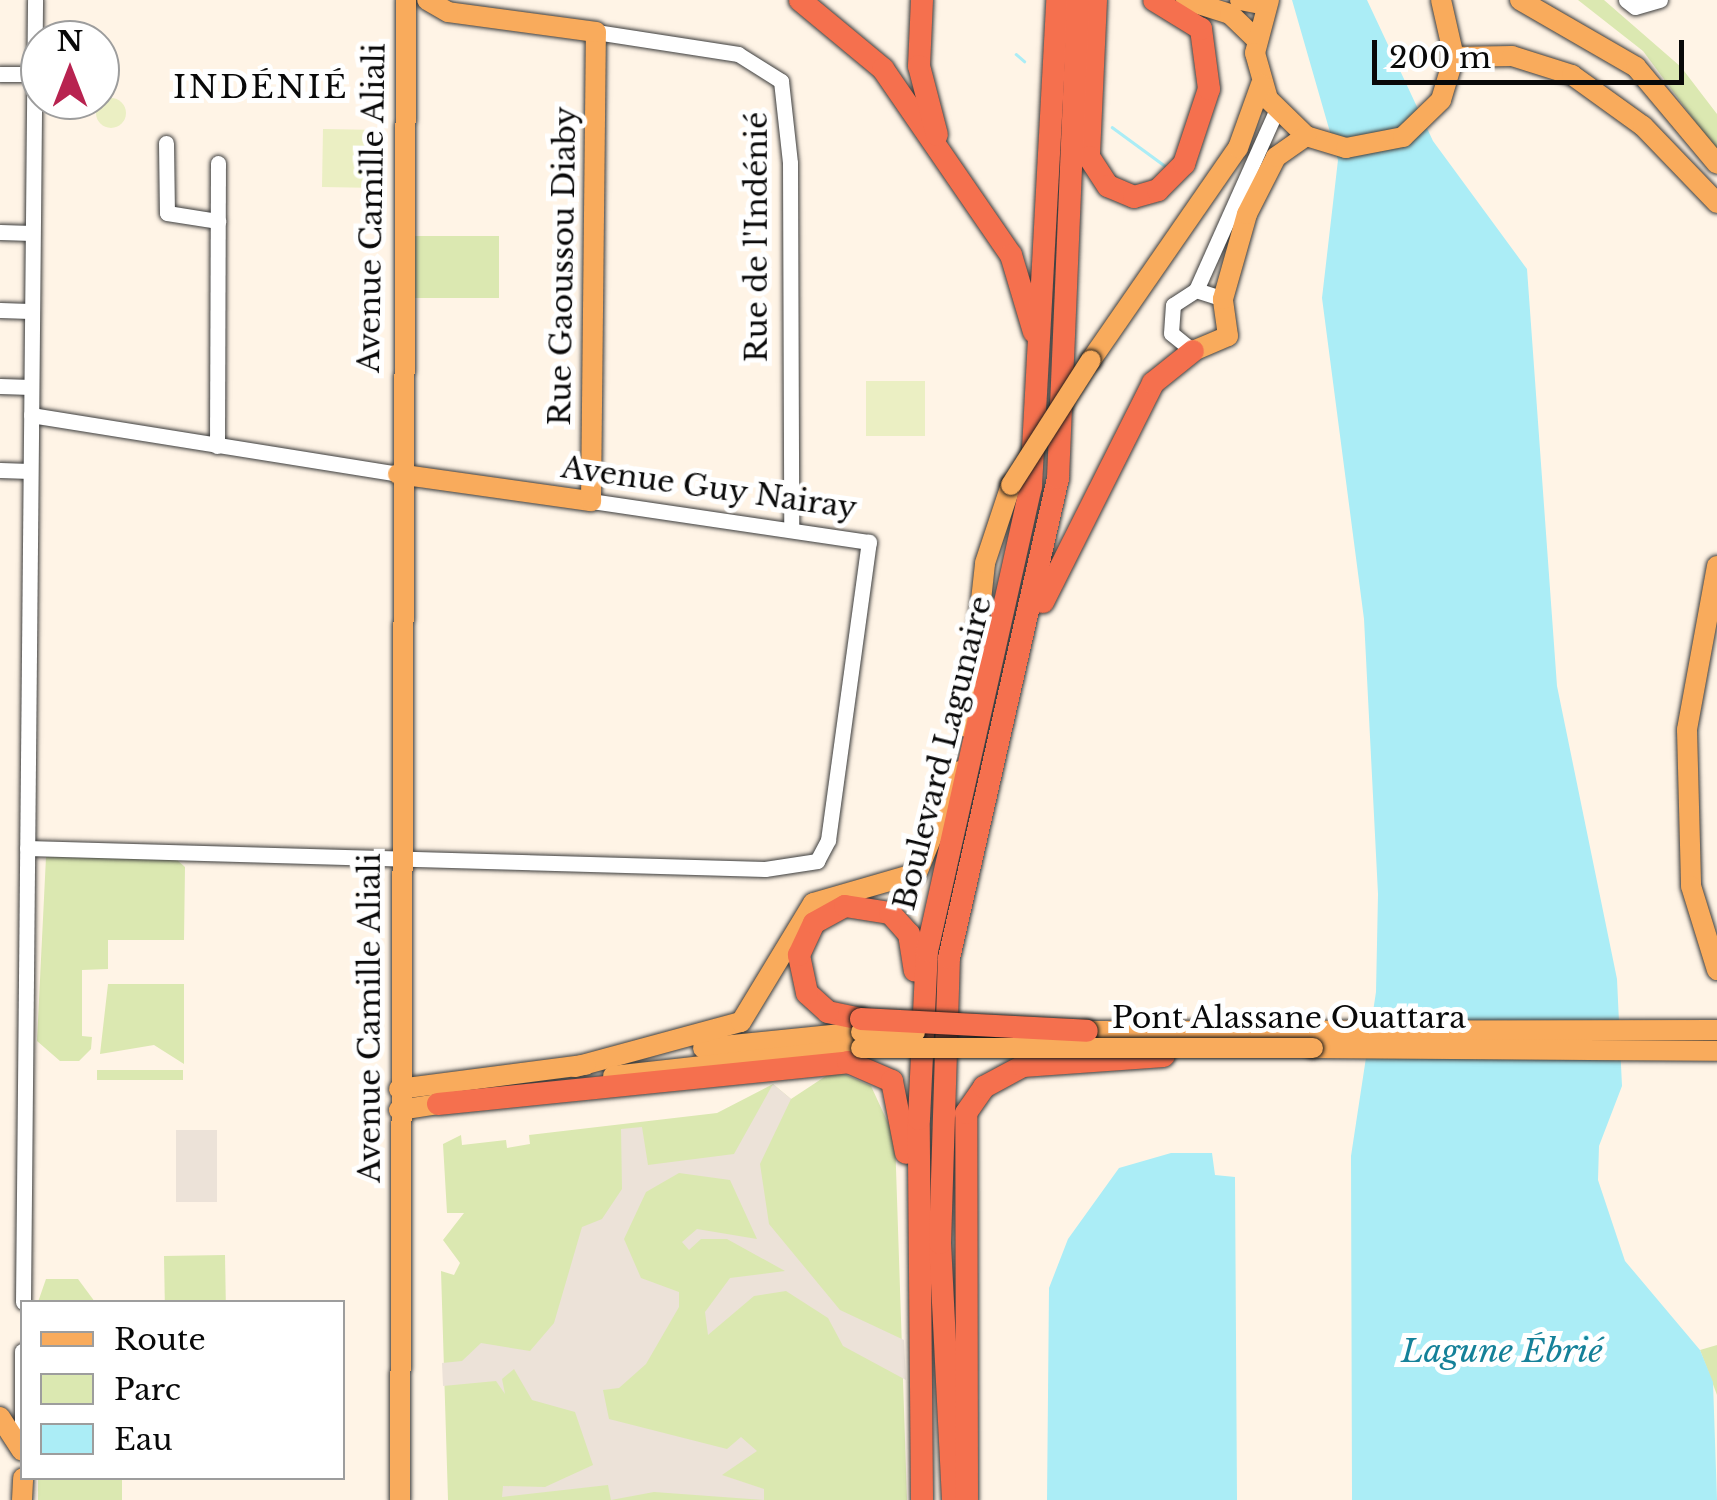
<!DOCTYPE html>
<meta charset="utf-8">
<style>
body{margin:0}
#map{position:relative;width:1717px;height:1500px;overflow:hidden;background:#fff4e6;font-family:"Libre Baskerville",serif}
div>[style]{position:absolute}
[style*='--x']{left:calc(var(--x)*1px);top:calc(var(--y)*1px);width:calc(var(--w)*1px);rotate:calc(var(--a)*1deg)}
.green>*{inset:0;background:#dbe8b1;transform-origin:0 0}
.pitch>*{inset:0;background:#ebefc3;transform-origin:0 0}
.round{border-radius:50%}
.plaza>*{inset:0;background:#ece2d8;transform-origin:0 0}
.water>*{inset:0;background:#abedf6}
.stream>*{height:2.5px;margin:-1.25px;padding:0 1.25px;transform-origin:1.25px;border-radius:1.25px;background:#abedf6}
.roads{filter:drop-shadow(0 0 2px #3c3c3c) drop-shadow(0 0 2px #3c3c3c)}
.minor>*{height:15px;margin:-7.5px;padding:0 7.5px;transform-origin:7.5px;border-radius:7.5px;background:#fff}
.major>*{height:20px;margin:-10px;padding:0 10px;transform-origin:10px;border-radius:10px;background:#f9ab5c}
.highway>*{height:22px;margin:-11px;padding:0 11px;transform-origin:11px;border-radius:11px;background:#f5704e}
.bridges{filter:drop-shadow(0 0 2px #1a1a1a) drop-shadow(0 0 2px #1a1a1a)}
.major-bridge>*{height:20px;margin:-10px;padding:0 10px;transform-origin:10px;border-radius:10px;background:#f9ab5c}
.highway-bridge>*{height:22px;margin:-11px;padding:0 11px;transform-origin:11px;border-radius:11px;background:#f5704e}
span{translate:-50% -50%;white-space:nowrap;text-align:center;line-height:1.15;-webkit-text-stroke:10px #fff;paint-order:stroke}
.street-label{font-size:30px;color:#090909}
.neighbourhood-label{font-size:32px;color:#090909;letter-spacing:2.5px}
.water-label{font-size:32px;color:#158199;font-style:italic}
.legend{position:absolute;left:20px;top:1300px;width:325px;height:180px;box-sizing:border-box;background:#fff;border:2px solid #9d9d9d;margin:0;padding:12px 18px;list-style:none;font-size:30px;color:#090909}
.legend li{display:flex;align-items:center;gap:20px;height:50px}
.legend b{width:50px;border:2px solid #9d9d9d}
.north{position:absolute;left:20px;top:20px;width:100px;height:100px;box-sizing:border-box;background:#fff;border:2px solid #9d9d9d;border-radius:50%;rotate:0deg;font-size:28px;font-weight:700;line-height:40px;text-align:center;color:#090909}
.north::after{content:'';display:block;margin:auto;width:35px;height:45px;background:#b82350;clip-path:polygon(50% 0,100% 100%,50% 72%,0 100%)}
.scale{position:absolute;left:1372px;top:40px;width:312px;height:45px;box-sizing:border-box;border:5px solid #090909;border-top:0;padding-left:12px;font-size:30px;line-height:35px;white-space:nowrap;color:#090909;-webkit-text-stroke:8px #fff;paint-order:stroke}
</style>
<div id="map">
<div class="green">
<div style="clip-path:polygon(1578px 0,1604px 0,1681px 67px,1717px 114px,1717px 151px,1643px 51px)"></div>
<div style="left:414px;top:236px;width:85px;height:62px"></div>
<div style="clip-path:polygon(46px 857px,176px 859px,185px 867px,184px 940px,108px 940px,108px 969px,82px 970px,82px 1036px,92px 1037px,91px 1049px,79px 1061px,60px 1061px,37px 1041px)"></div>
<div style="clip-path:polygon(108px 984px,184px 984px,184px 1064px,154px 1045px,100px 1054px)"></div>
<div style="left:97px;top:1070px;width:86px;height:10px"></div>
<div style="clip-path:polygon(835px 1070px,871px 1086px,895px 1138px,907px 1500px,448px 1500px,441px 1271px,454px 1275px,460px 1263px,443px 1240px,464px 1213px,447px 1213px,443px 1144px,461px 1135px,462px 1145px,506px 1140px,507px 1148px,530px 1144px,529px 1135px,717px 1113px,773px 1084px,791px 1099px)"></div>
<div style="left:225px;top:1255px;width:47px;height:61px;rotate:89deg"></div>
<div style="clip-path:polygon(46px 1279px,78px 1279px,95px 1302px,38px 1302px)"></div>
<div style="clip-path:polygon(1717px 1345px,1717px 1395px,1700px 1350px)"></div>
<div style="left:38px;top:1478px;width:84px;height:22px"></div>
</div>
<div class="pitch">
<div class="round" style="left:96px;top:98px;width:30px;height:30px"></div>
<div style="left:323px;top:129px;width:58px;height:58px;rotate:1deg"></div>
<div style="left:866px;top:381px;width:59px;height:55px"></div>
</div>
<div class="plaza">
<div style="clip-path:polygon(773px 1084px,791px 1099px,760px 1164px,769px 1224px,840px 1310px,904px 1340px,906px 1380px,843px 1346px,828px 1318px,786px 1291px,754px 1296px,708px 1335px,705px 1312px,730px 1278px,785px 1271px,727px 1239px,701px 1239px,689px 1250px,682px 1242px,697px 1229px,757px 1239px,730px 1180px,679px 1173px,646px 1192px,624px 1239px,641px 1278px,679px 1292px,679px 1307px,646px 1364px,619px 1388px,603px 1390px,609px 1419px,727px 1449px,741px 1437px,757px 1451px,722px 1475px,764px 1489px,764px 1500px,654px 1492px,611px 1500px,608px 1485px,502px 1497px,503px 1486px,545px 1487px,593px 1465px,575px 1412px,532px 1400px,514px 1369px,502px 1379px,505px 1394px,496px 1381px,443px 1386px,442px 1363px,462px 1361px,481px 1343px,530px 1351px,554px 1323px,582px 1227px,602px 1219px,622px 1189px,621px 1129px,642px 1127px,648px 1165px,734px 1154px)"></div>
<div style="left:176px;top:1130px;width:41px;height:72px"></div>
</div>
<div class="water">
<div style="clip-path:polygon(1292px 0,1367px 0,1433px 141px,1527px 269px,1557px 686px,1617px 979px,1622px 1086px,1599px 1146px,1598px 1180px,1625px 1261px,1700px 1350px,1713px 1382px,1717px 1500px,1352px 1500px,1351px 1156px,1376px 992px,1378px 894px,1364px 619px,1322px 298px,1338px 160px)"></div>
<div style="clip-path:polygon(1171px 1153px,1212px 1153px,1215px 1175px,1235px 1177px,1237px 1500px,1047px 1500px,1049px 1288px,1068px 1239px,1119px 1168px)"></div>
</div>
<div class="stream">
<div style="--x:1016;--y:54;--w:11;--a:41"></div>
<div style="--x:1112;--y:127;--w:66;--a:36.3"></div>
</div>
<div class="roads">
<div class="minor">
<div style="--x:1626;--y:0;--w:11;--a:38"></div>
<div style="--x:1635;--y:7;--w:26;--a:-16"></div>
<div style="--x:596;--y:32;--w:144;--a:8.8"></div>
<div style="--x:738;--y:54;--w:51;--a:32.1"></div>
<div style="--x:781;--y:81;--w:82;--a:83.7"></div>
<div style="--x:790;--y:163;--w:361;--a:89.8"></div>
<div style="--x:0;--y:74;--w:34;--a:0"></div>
<div style="--x:166;--y:143;--w:70;--a:89.2"></div>
<div style="--x:167;--y:213;--w:52;--a:8.9"></div>
<div style="--x:0;--y:232;--w:32;--a:2"></div>
<div style="--x:1196;--y:290;--w:196;--a:-65.9"></div>
<div style="--x:0;--y:310;--w:30;--a:2"></div>
<div style="--x:1193;--y:351;--w:28;--a:-141"></div>
<div style="--x:1171;--y:333;--w:28;--a:-86"></div>
<div style="--x:1173;--y:305;--w:27;--a:-33"></div>
<div style="--x:1196;--y:290;--w:28;--a:18"></div>
<div style="--x:0;--y:386;--w:31;--a:2"></div>
<div style="--x:31;--y:415;--w:372;--a:9.1"></div>
<div style="--x:217;--y:446;--w:283;--a:-89.8"></div>
<div style="--x:0;--y:470;--w:30;--a:2"></div>
<div style="--x:27;--y:848;--w:738;--a:1.63"></div>
<div style="--x:765;--y:869;--w:53;--a:-8.7"></div>
<div style="--x:817;--y:861;--w:24;--a:-62"></div>
<div style="--x:828;--y:840;--w:301;--a:-82.2"></div>
<div style="--x:869;--y:542;--w:281;--a:-171.6"></div>
<div style="--x:23;--y:1302;--w:1302;--a:-89.47"></div>
<div style="--x:22;--y:1351;--w:89;--a:90"></div>
</div>
<div class="major">
<div style="--x:1186;--y:0;--w:46;--a:17.7"></div>
<div style="--x:1230;--y:14;--w:36;--a:44"></div>
<div style="--x:1240;--y:0;--w:26;--a:11"></div>
<div style="--x:1269;--y:0;--w:55;--a:104.8"></div>
<div style="--x:1255;--y:53;--w:48;--a:74.2"></div>
<div style="--x:1268;--y:99;--w:53;--a:44.2"></div>
<div style="--x:1306;--y:136;--w:42;--a:16.7"></div>
<div style="--x:1346;--y:148;--w:58;--a:-10.9"></div>
<div style="--x:1403;--y:137;--w:53;--a:-44.2"></div>
<div style="--x:1441;--y:100;--w:45;--a:-73.2"></div>
<div style="--x:1454;--y:57;--w:58;--a:-102.8"></div>
<div style="--x:1520;--y:0;--w:134;--a:30"></div>
<div style="--x:1636;--y:67;--w:126;--a:50.1"></div>
<div style="--x:1454;--y:57;--w:58;--a:-1"></div>
<div style="--x:1512;--y:56;--w:63;--a:17.6"></div>
<div style="--x:1572;--y:75;--w:87;--a:35.7"></div>
<div style="--x:1643;--y:126;--w:107;--a:46.1"></div>
<div style="--x:1193;--y:351;--w:38;--a:-23"></div>
<div style="--x:1228;--y:336;--w:37;--a:-98"></div>
<div style="--x:1223;--y:299;--w:88;--a:-74.2"></div>
<div style="--x:1247;--y:214;--w:64;--a:-63"></div>
<div style="--x:1276;--y:157;--w:37;--a:-35"></div>
<div style="--x:1091;--y:360;--w:258;--a:-55.3"></div>
<div style="--x:1238;--y:148;--w:68;--a:-70.2"></div>
<div style="--x:398;--y:474;--w:195;--a:8"></div>
<div style="--x:591;--y:501;--w:469;--a:-89.4"></div>
<div style="--x:596;--y:32;--w:149;--a:-172.3"></div>
<div style="--x:448;--y:12;--w:24;--a:-150"></div>
<div style="--x:1717;--y:566;--w:167;--a:100.4"></div>
<div style="--x:1687;--y:730;--w:156;--a:88.5"></div>
<div style="--x:1691;--y:886;--w:88;--a:72.8"></div>
<div style="--x:967;--y:727;--w:165;--a:-83.7"></div>
<div style="--x:985;--y:563;--w:82;--a:-71.6"></div>
<div style="--x:1087;--y:1031;--w:630;--a:-0.09"></div>
<div style="--x:703;--y:1048;--w:159;--a:-5.8"></div>
<div style="--x:1313;--y:1048;--w:404;--a:0.4"></div>
<div style="--x:575;--y:1067;--w:172;--a:-15.2"></div>
<div style="--x:741;--y:1022;--w:139;--a:-58.8"></div>
<div style="--x:813;--y:903;--w:108;--a:-16.1"></div>
<div style="--x:917;--y:873;--w:110;--a:-67.6"></div>
<div style="--x:613;--y:1076;--w:250;--a:-6.4"></div>
<div style="--x:399;--y:1089;--w:188;--a:-7.4"></div>
<div style="--x:399;--y:1110;--w:54;--a:-8.6"></div>
<div style="--x:0;--y:1417;--w:40;--a:57.1"></div>
<div style="--x:22;--y:1500;--w:22;--a:-87"></div>
<div style="--x:400;--y:1500;--w:1500;--a:-89.77"></div>
</div>
<div class="highway">
<div style="--x:800;--y:0;--w:108;--a:39.7"></div>
<div style="--x:883;--y:69;--w:226;--a:55.5"></div>
<div style="--x:1011;--y:255;--w:80;--a:73.4"></div>
<div style="--x:922;--y:0;--w:66;--a:92.6"></div>
<div style="--x:919;--y:66;--w:71;--a:75.4"></div>
<div style="--x:1096;--y:0;--w:157;--a:92.6"></div>
<div style="--x:1089;--y:157;--w:35;--a:57"></div>
<div style="--x:1108;--y:186;--w:28;--a:23"></div>
<div style="--x:1134;--y:197;--w:25;--a:-16"></div>
<div style="--x:1158;--y:190;--w:37;--a:-45"></div>
<div style="--x:1184;--y:164;--w:79;--a:-71.6"></div>
<div style="--x:1209;--y:89;--w:61;--a:-97.6"></div>
<div style="--x:1201;--y:29;--w:55;--a:-148.3"></div>
<div style="--x:1043;--y:602;--w:245;--a:-63.3"></div>
<div style="--x:1153;--y:383;--w:51;--a:-38.7"></div>
<div style="--x:861;--y:1019;--w:34;--a:-168"></div>
<div style="--x:828;--y:1012;--w:28;--a:-138"></div>
<div style="--x:807;--y:993;--w:39;--a:-102"></div>
<div style="--x:799;--y:955;--w:35;--a:-65"></div>
<div style="--x:814;--y:923;--w:35;--a:-29"></div>
<div style="--x:845;--y:906;--w:46;--a:8.8"></div>
<div style="--x:890;--y:913;--w:28;--a:48"></div>
<div style="--x:909;--y:934;--w:37;--a:81"></div>
<div style="--x:438;--y:1104;--w:412;--a:-5.8"></div>
<div style="--x:848;--y:1062;--w:48;--a:23.4"></div>
<div style="--x:892;--y:1081;--w:73;--a:79"></div>
<div style="--x:922;--y:1500;--w:381;--a:-90.5"></div>
<div style="--x:919;--y:1119;--w:168;--a:-87.3"></div>
<div style="--x:927;--y:951;--w:476;--a:-77.4"></div>
<div style="--x:1031;--y:486;--w:487;--a:-86.9"></div>
<div style="--x:953;--y:1500;--w:257;--a:-92.9"></div>
<div style="--x:940;--y:1243;--w:285;--a:-88.2"></div>
<div style="--x:949;--y:958;--w:492;--a:-77.2"></div>
<div style="--x:1058;--y:478;--w:478;--a:-87.6"></div>
<div style="--x:967;--y:1500;--w:387;--a:-90.1"></div>
<div style="--x:966;--y:1113;--w:32;--a:-55"></div>
<div style="--x:984;--y:1087;--w:44;--a:-28.3"></div>
<div style="--x:1023;--y:1066;--w:141;--a:-4.1"></div>
</div>
</div>
<div class="bridges">
<div class="major-bridge">
<div style="--x:1011;--y:485;--w:148;--a:-57.4"></div>
<div style="--x:861;--y:1032;--w:54;--a:0"></div>
<div style="--x:861;--y:1048;--w:452;--a:0"></div>
</div>
<div class="highway-bridge">
<div style="--x:861;--y:1019;--w:226;--a:3"></div>
</div>
</div>
<div class="street-label">
<span style="left:372px;top:208px;rotate:-89deg">Avenue Camille Aliali</span>
<span style="left:757px;top:237px;rotate:-90deg">Rue de l'Indénié</span>
<span style="left:563px;top:266px;rotate:-89deg">Rue Gaoussou Diaby</span>
<span style="left:709px;top:488px;rotate:8deg">Avenue Guy Nairay</span>
<span style="left:943px;top:753px;rotate:-76deg">Boulevard Lagunaire</span>
<span style="left:370px;top:1018px;rotate:-90deg">Avenue Camille Aliali</span>
<span style="left:1289px;top:1018px">Pont Alassane Ouattara</span>
</div>
<div class="neighbourhood-label">
<span style="left:261px;top:87px">INDÉNIÉ</span>
</div>
<div class="water-label">
<span style="left:1502px;top:1351px">Lagune Ébrié</span>
</div>
<ul class="legend">
<li><b style="height:12px;background:#f9ab5c"></b>Route</li>
<li><b style="height:28px;background:#dbe8b1"></b>Parc</li>
<li><b style="height:28px;background:#abedf6"></b>Eau</li>
</ul>
<div class="north">N</div>
<div class="scale">200 m</div>
</div>
